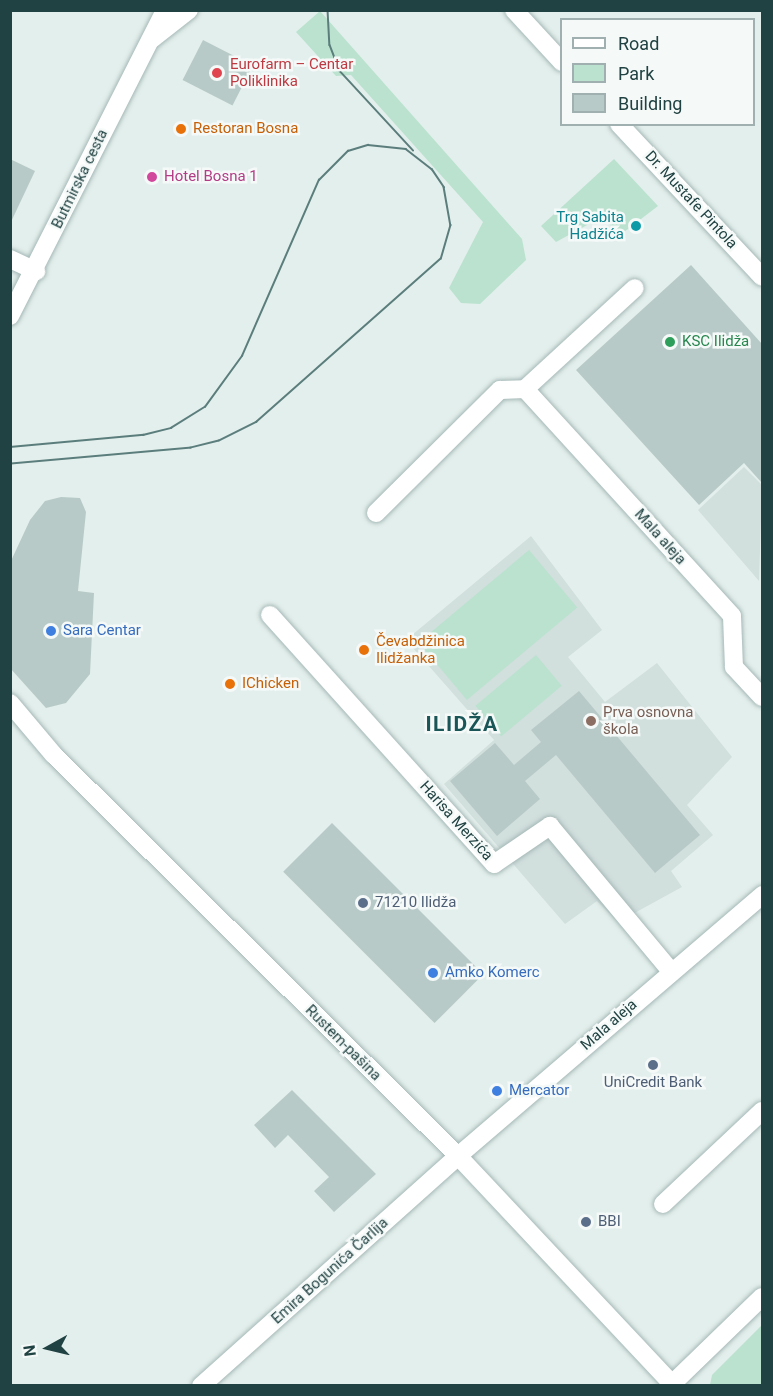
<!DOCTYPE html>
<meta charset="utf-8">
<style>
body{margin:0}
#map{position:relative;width:773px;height:1396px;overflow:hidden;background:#e3efec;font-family:Roboto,sans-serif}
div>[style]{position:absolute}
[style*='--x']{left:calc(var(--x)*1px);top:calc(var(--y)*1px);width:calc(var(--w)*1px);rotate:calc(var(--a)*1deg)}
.built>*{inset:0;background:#d1dfdd}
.green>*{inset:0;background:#bae2cf;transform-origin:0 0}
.building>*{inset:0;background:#b8cac7;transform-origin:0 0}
.roads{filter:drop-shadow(0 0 2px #a5b8b6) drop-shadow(0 0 2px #a5b8b6)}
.pedestrian>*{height:18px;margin:-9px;padding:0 9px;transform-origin:9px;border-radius:9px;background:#fff}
.minor>*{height:18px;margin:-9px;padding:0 9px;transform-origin:9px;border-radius:9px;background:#fff}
.secondary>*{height:18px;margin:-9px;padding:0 9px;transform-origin:9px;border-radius:9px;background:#fff}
.tram>*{height:1.5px;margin:-0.75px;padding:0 0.75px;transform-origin:0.75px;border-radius:0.75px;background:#5b7e7d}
.dots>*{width:16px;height:16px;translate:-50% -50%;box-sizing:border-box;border:3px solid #f5faf9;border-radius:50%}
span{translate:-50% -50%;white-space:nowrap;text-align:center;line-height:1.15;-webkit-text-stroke:5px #f5faf9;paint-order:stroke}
.health-label{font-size:15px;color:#be3a42}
.left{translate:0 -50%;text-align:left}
.food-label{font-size:15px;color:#c56008}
.hotel-label{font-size:15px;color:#b23c85}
.street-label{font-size:15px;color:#214242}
.culture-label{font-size:15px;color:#0d838f}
.right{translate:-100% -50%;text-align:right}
.leisure-label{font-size:15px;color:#27864d}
.shop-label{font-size:15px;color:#366cbe}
.education-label{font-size:15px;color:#785e54}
.service-label{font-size:15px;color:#4e5e75}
.district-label{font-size:21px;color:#1a5657;font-weight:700;letter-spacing:1.5px}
.frame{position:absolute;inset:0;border:12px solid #214242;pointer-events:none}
.legend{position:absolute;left:560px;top:18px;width:195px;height:108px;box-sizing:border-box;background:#f5faf9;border:2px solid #a0b0b0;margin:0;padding:8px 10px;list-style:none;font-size:18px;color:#214242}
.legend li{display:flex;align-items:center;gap:12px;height:30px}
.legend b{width:30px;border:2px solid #a0b0b0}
.north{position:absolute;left:18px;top:1318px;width:60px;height:60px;-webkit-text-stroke:4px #f5faf9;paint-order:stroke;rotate:262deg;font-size:16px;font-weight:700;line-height:24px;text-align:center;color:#214242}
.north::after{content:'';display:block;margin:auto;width:21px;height:27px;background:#214242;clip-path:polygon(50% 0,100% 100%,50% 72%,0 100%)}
</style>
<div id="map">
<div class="built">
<div style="clip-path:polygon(744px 467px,762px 485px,759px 581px,698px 510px)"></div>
<div style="clip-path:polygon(531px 536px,602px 630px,568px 657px,605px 702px,657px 663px,732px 757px,687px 805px,713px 835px,671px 871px,682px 887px,618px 922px,597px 901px,565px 924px,444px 784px,494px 740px,406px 640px)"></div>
</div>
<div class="green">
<div style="clip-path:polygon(320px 11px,522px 239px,526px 260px,480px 304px,461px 303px,449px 288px,483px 222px,351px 75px,336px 76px,296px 32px)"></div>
<div style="clip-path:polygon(614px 159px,658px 206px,624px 232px,598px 219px,556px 242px,541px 226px)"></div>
<div style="left:529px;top:550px;width:75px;height:144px;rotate:50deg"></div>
<div style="left:536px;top:655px;width:40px;height:79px;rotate:50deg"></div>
<div style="clip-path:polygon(762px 1325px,762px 1385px,710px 1385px,712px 1375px)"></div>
</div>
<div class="building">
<div style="left:203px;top:40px;width:56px;height:45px;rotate:27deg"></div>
<div style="clip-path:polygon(10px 159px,35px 171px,10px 224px)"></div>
<div style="clip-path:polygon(691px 265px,762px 344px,762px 483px,744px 463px,699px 505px,576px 370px)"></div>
<div style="clip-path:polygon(61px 497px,80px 498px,86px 512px,78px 591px,94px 593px,90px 674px,66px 703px,46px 708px,10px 668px,10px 563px,30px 520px,45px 501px)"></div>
<div style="clip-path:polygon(579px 691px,700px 835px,655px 873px,556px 755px,525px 781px,540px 799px,497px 836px,450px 781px,495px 743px,514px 765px,541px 742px,531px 730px)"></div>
<div style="left:332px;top:823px;width:214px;height:69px;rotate:45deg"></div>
<div style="clip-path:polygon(292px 1090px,376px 1174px,334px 1212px,314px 1191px,329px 1177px,288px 1135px,275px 1148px,254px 1125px)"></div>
</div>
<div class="roads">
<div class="pedestrian">
<div style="--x:525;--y:389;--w:307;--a:47.6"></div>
<div style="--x:732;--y:616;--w:51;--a:87.8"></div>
<div style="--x:734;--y:667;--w:41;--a:47"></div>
<div style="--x:376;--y:513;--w:175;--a:-44.8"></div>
<div style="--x:500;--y:390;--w:25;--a:-2"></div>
<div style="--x:525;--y:389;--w:149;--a:-42.6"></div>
<div style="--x:270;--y:615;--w:335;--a:48"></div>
<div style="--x:494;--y:864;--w:68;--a:-34.2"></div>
<div style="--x:550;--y:826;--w:189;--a:50.2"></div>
<div style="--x:458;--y:1156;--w:401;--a:-40.6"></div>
</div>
<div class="minor">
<div style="--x:514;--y:10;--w:71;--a:47.3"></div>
<div style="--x:619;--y:124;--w:209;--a:46.9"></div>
<div style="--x:10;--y:259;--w:29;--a:25"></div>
<div style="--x:10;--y:703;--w:67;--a:49.9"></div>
<div style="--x:53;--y:754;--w:571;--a:44.79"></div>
<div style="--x:458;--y:1156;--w:316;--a:46.8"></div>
<div style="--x:663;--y:1204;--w:136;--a:-43.2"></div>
<div style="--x:201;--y:1386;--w:345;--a:-41.8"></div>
<div style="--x:670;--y:1386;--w:128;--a:-44.1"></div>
</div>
<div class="secondary">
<div style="--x:152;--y:39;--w:47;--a:-38.1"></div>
<div style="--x:10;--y:316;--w:343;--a:-63.1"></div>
</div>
</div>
<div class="tram">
<div style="--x:328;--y:10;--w:35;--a:87"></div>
<div style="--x:330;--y:45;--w:28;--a:69"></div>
<div style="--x:340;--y:71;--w:108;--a:47.3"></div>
<div style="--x:10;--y:447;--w:134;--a:-5.2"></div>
<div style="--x:143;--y:435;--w:29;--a:-14"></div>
<div style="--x:171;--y:428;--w:40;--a:-32"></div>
<div style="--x:205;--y:407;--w:63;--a:-54"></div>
<div style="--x:242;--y:356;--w:192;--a:-66.4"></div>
<div style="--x:319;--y:180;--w:41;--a:-45"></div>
<div style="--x:348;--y:151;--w:21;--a:-17"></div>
<div style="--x:368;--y:145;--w:38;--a:6"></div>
<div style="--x:406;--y:149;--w:33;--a:38"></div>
<div style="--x:432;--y:169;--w:22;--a:56"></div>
<div style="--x:444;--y:187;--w:39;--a:80"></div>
<div style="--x:451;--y:225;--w:35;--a:106"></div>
<div style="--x:441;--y:259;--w:246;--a:138.5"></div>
<div style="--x:257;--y:422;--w:42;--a:153.4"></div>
<div style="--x:219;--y:441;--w:29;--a:166"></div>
<div style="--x:191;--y:448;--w:182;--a:174.9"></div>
</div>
<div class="dots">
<div style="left:217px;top:73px;background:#e0444e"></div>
<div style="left:181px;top:129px;background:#e8710a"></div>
<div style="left:152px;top:177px;background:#d1479c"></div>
<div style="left:636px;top:226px;background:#0f9aa8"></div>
<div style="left:670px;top:342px;background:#2e9e5b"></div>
<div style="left:51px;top:631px;background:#3f7fe0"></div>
<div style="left:364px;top:650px;background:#e8710a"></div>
<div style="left:230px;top:684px;background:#e8710a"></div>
<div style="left:591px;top:721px;background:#8d6e63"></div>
<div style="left:363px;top:903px;background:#5c6f8a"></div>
<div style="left:433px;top:973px;background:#3f7fe0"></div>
<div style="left:653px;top:1065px;background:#5c6f8a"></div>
<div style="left:497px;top:1091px;background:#3f7fe0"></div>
<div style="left:586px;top:1222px;background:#5c6f8a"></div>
</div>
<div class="health-label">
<span class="left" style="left:230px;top:73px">Eurofarm – Centar<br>Poliklinika</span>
</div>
<div class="food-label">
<span class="left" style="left:193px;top:129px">Restoran Bosna</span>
<span class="left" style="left:376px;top:650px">Čevabdžinica<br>Ilidžanka</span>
<span class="left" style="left:242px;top:684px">IChicken</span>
</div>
<div class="hotel-label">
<span class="left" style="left:164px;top:177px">Hotel Bosna 1</span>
</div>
<div class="street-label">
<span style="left:80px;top:179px;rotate:-64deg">Butmirska cesta</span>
<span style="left:691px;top:200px;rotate:47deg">Dr. Mustafe Pintola</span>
<span style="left:660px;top:537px;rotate:48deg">Mala aleja</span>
<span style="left:456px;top:821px;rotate:48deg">Harisa Merzića</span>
<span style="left:609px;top:1025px;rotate:-41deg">Mala aleja</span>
<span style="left:343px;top:1043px;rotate:45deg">Rustem-pašina</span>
<span style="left:330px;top:1271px;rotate:-42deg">Emira Bogunića Čarlija</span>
</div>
<div class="culture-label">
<span class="right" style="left:624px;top:226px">Trg Sabita<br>Hadžića</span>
</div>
<div class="leisure-label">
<span class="left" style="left:682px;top:342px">KSC Ilidža</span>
</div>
<div class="shop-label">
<span class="left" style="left:63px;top:631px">Sara Centar</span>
<span class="left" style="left:445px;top:973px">Amko Komerc</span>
<span class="left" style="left:509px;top:1091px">Mercator</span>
</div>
<div class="education-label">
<span class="left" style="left:603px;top:721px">Prva osnovna<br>škola</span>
</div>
<div class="service-label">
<span class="left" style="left:375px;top:903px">71210 Ilidža</span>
<span style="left:653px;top:1083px">UniCredit Bank</span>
<span class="left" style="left:598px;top:1222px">BBI</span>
</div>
<div class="district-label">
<span style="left:462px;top:724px">ILIDŽA</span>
</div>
<div class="frame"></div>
<ul class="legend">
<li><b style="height:8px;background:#fff"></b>Road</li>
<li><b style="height:16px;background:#bae2cf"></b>Park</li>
<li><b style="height:16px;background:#b8cac7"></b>Building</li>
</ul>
<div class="north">N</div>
</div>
